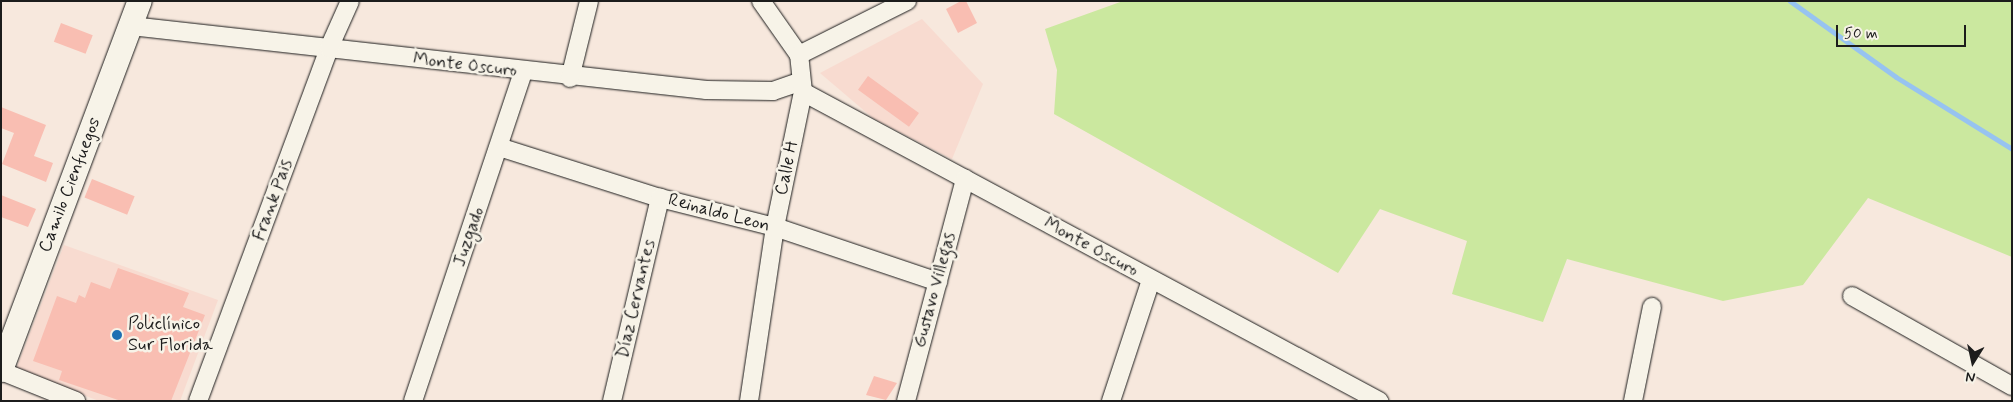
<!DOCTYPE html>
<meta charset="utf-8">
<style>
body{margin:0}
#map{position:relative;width:2013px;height:402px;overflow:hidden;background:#f7e8dd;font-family:Mynerve,sans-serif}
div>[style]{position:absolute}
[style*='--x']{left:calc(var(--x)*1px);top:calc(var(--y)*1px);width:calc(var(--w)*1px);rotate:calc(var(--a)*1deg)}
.built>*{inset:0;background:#f8dbd0}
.green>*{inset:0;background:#cbe89f}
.stream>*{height:5px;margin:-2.5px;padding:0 2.5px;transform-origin:2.5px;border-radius:2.5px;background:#97c3f0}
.building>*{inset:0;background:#f9beb2;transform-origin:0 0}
.roads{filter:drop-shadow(0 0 1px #1c1c1c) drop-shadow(0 0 1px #1c1c1c)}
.street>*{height:18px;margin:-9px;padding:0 9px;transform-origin:9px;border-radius:9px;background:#f7f3e8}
.secondary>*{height:24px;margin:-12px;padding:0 12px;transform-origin:12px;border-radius:12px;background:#f7f3e8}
.dots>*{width:14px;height:14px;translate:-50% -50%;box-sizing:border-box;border:2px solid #f7f3e8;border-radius:50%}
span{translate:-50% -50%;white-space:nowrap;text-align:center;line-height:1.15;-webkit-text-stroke:5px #f7f3e8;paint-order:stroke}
.street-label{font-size:18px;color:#1c1c1c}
.poi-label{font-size:18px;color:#1c1c1c}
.left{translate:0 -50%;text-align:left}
.frame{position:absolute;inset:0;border:2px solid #1c1c1c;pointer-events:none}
.north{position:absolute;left:1948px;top:337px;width:50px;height:50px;-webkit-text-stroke:4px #f7f3e8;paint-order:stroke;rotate:190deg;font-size:14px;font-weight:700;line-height:20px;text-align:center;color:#1c1c1c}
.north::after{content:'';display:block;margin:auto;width:18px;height:22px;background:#1c1c1c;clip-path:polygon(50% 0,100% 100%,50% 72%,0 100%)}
.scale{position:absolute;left:1836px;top:25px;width:130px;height:22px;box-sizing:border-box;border:2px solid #1c1c1c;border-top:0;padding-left:6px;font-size:15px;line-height:18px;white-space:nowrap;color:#1c1c1c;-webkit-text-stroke:4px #f7f3e8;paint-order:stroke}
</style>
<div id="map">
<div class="built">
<div style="clip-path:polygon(922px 19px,983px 84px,952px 159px,874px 119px,820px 73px)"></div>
<div style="clip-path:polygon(64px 245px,218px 300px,180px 401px,99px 401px,16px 369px)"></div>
</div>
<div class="green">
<div style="clip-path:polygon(1123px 1px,2012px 1px,2012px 257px,1868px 198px,1803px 285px,1723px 301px,1567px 259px,1543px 322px,1452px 294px,1467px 241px,1380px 209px,1338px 273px,1054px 114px,1057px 70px,1045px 29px)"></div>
</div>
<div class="stream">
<div style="--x:1790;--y:1;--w:130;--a:35.6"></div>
<div style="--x:1896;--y:77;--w:137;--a:31.8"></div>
</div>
<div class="building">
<div style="clip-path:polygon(961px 1px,966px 1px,977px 23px,958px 33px,946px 9px)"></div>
<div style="left:61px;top:23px;width:34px;height:20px;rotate:21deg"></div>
<div style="left:868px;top:76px;width:63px;height:17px;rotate:36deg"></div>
<div style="clip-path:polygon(1px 107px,46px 125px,34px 156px,53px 163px,46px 182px,2px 164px,14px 133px,1px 128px)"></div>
<div style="left:92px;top:179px;width:46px;height:20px;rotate:22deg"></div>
<div style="clip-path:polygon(1px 195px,36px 209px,28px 227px,1px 217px)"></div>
<div style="clip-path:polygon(118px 268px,189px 293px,183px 307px,205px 315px,171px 401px,121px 401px,59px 380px,62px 371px,33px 361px,57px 296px,76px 303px,79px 295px,85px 298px,91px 282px,110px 289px)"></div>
<div style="clip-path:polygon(874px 376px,897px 383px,886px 400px,866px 395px)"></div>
</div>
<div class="roads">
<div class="street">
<div style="--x:761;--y:1;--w:66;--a:54.9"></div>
<div style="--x:131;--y:26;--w:579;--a:6.35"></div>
<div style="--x:706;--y:90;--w:67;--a:0.9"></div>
<div style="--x:773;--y:91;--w:28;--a:-19"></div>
<div style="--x:799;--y:55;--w:121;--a:-26.6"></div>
<div style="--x:570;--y:78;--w:79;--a:-76.1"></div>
<div style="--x:803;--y:92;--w:654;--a:28.21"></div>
<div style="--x:499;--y:147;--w:169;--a:17.6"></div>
<div style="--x:660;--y:198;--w:119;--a:14.2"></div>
<div style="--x:775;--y:227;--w:172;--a:18.6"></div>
<div style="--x:1852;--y:296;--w:184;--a:29.4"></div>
<div style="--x:1;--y:371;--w:81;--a:21.8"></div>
<div style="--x:198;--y:401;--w:377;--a:-69.6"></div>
<div style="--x:329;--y:48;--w:51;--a:-65.9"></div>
<div style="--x:413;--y:401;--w:347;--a:-71.5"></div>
<div style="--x:612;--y:401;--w:209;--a:-76.7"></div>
<div style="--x:749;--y:401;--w:176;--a:-81.5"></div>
<div style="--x:775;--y:227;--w:138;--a:-78.3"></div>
<div style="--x:803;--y:92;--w:37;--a:-96"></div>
<div style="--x:906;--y:401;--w:230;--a:-75.1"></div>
<div style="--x:1111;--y:401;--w:127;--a:-71.7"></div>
<div style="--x:1633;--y:401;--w:96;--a:-78.6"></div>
</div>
<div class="secondary">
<div style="--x:1;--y:370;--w:394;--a:-69.4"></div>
</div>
</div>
<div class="dots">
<div style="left:117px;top:335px;background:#1f6fb2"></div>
</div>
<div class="street-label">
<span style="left:465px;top:65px;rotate:7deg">Monte Oscuro</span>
<span style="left:787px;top:168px;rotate:-78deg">Calle H</span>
<span style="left:70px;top:185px;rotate:-69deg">Camilo Cienfuegos</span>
<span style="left:273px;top:200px;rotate:-70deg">Frank Pais</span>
<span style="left:719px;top:213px;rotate:15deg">Reinaldo Leon</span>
<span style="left:469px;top:237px;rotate:-71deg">Juzgado</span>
<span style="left:1091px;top:247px;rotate:29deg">Monte Oscuro</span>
<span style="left:935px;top:290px;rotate:-75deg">Gustavo Villegas</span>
<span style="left:636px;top:299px;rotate:-77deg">Díaz Cervantes</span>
</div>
<div class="poi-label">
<span class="left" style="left:128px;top:335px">Policlínico<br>Sur Florida</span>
</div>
<div class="frame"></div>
<div class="north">N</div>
<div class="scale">50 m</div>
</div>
